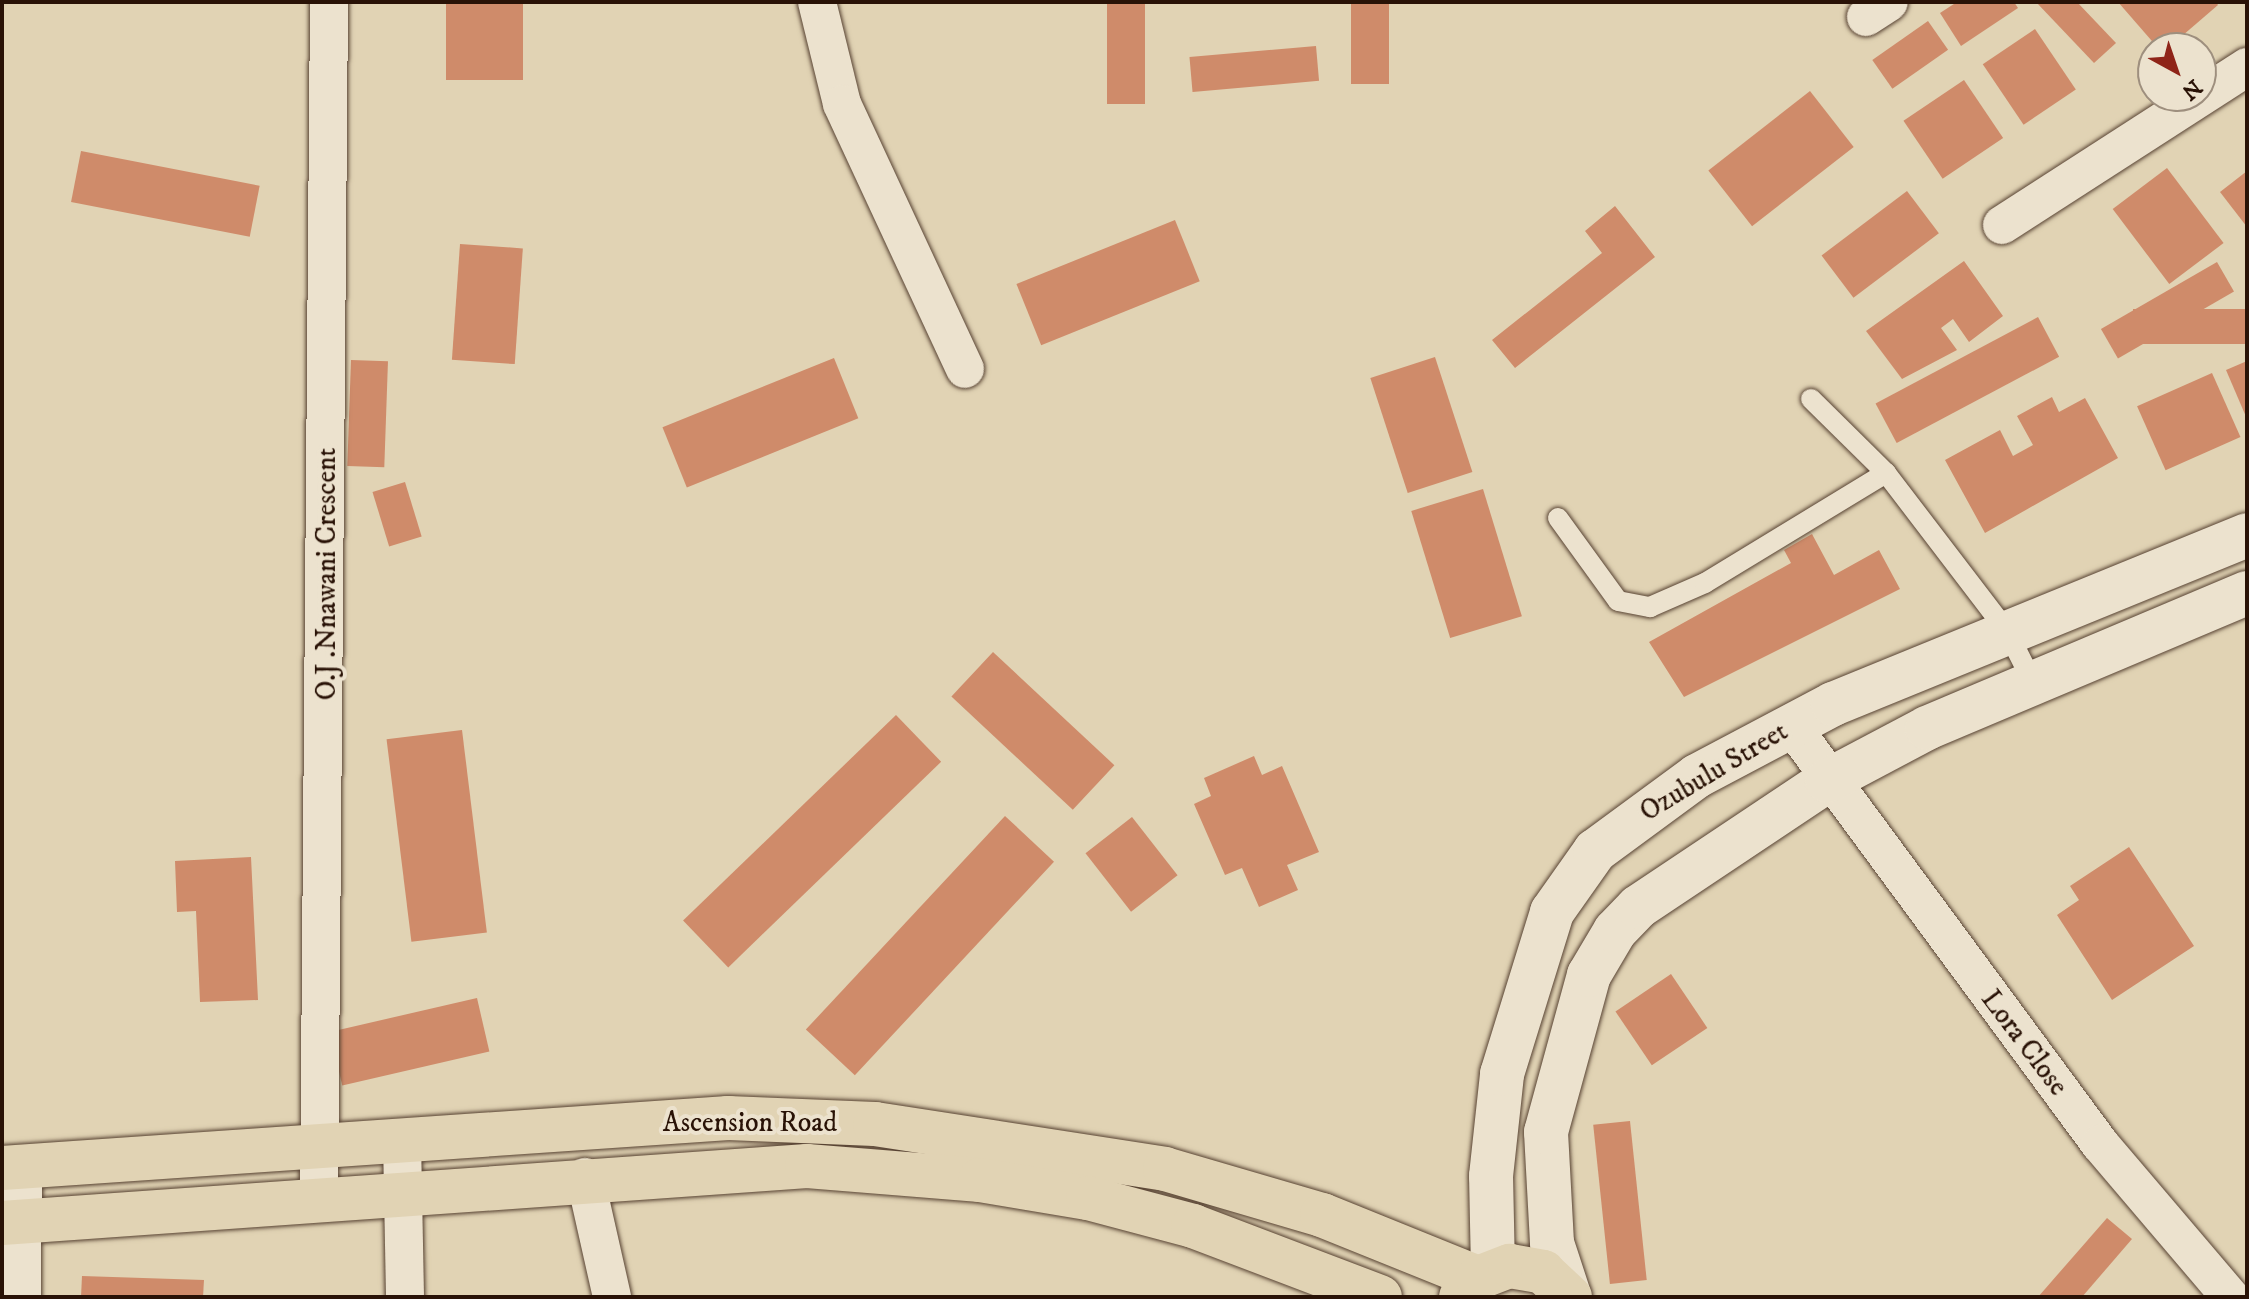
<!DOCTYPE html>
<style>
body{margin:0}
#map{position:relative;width:2249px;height:1299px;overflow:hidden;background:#e1d3b4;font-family:"IM FELL DW Pica",serif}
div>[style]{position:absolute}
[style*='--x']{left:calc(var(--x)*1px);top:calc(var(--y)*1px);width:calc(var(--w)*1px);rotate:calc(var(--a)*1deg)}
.building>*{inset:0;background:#cf8b6a;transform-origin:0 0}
.roads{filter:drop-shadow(0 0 2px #574232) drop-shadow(0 0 2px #574232)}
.lane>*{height:20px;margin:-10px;padding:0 10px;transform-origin:10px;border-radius:10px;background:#ece2ce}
.street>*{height:38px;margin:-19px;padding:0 19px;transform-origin:19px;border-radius:19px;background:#ece2ce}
.secondary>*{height:44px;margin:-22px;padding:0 22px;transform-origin:22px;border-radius:22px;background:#ece2ce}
.primary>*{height:44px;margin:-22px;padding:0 22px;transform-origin:22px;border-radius:22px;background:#e1d3b4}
span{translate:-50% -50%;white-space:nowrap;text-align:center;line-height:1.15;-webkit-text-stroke:8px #ece2ce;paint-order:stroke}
.street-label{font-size:28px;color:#291206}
.frame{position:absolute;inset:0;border:4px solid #291206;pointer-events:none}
.north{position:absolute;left:2137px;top:32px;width:80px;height:80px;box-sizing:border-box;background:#ece2ce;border:2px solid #9e8f7e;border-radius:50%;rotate:140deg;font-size:22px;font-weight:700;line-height:32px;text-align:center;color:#291206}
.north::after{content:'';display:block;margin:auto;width:28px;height:36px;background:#8f2418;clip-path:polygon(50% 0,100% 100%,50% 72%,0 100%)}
</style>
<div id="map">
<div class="building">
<div style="left:446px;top:2px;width:77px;height:78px"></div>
<div style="left:1107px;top:2px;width:38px;height:102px"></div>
<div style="left:1351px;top:2px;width:38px;height:82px"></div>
<div style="clip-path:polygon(1957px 2px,2014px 2px,2018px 8px,1961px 46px,1940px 13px)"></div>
<div style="clip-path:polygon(2036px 2px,2077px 2px,2116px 43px,2094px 63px)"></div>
<div style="clip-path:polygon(2118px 2px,2216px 2px,2218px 5px,2168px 48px,2158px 48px)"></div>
<div style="left:1928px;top:21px;width:35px;height:68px;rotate:55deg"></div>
<div style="left:2035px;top:29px;width:73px;height:63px;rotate:56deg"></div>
<div style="left:1316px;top:46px;width:35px;height:127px;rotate:85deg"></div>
<div style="left:1964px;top:80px;width:70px;height:73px;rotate:56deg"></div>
<div style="left:1810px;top:91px;width:71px;height:129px;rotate:52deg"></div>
<div style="left:81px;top:151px;width:182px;height:52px;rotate:11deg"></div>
<div style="left:2167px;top:168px;width:94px;height:68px;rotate:53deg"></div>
<div style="clip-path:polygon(2247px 171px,2247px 227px,2220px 192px)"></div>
<div style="left:1907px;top:191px;width:53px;height:107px;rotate:53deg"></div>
<div style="clip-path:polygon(1615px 206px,1655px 257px,1515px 368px,1492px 340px,1602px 253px,1585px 231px)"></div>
<div style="left:1175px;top:220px;width:66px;height:171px;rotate:68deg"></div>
<div style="left:460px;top:244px;width:63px;height:116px;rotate:4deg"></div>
<div style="clip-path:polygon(1964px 261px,2003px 316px,1969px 342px,1953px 319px,1941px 328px,1957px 350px,1902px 379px,1866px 331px)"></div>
<div style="left:2217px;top:262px;width:34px;height:134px;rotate:60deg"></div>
<div style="left:2247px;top:309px;width:35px;height:114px;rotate:90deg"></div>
<div style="left:2038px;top:317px;width:45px;height:184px;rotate:62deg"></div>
<div style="left:1435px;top:357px;width:121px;height:68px;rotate:72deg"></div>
<div style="left:834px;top:358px;width:65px;height:185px;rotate:68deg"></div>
<div style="left:351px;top:360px;width:37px;height:106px;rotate:2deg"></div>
<div style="clip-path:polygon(2247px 361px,2247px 419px,2226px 370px)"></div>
<div style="left:2212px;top:373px;width:70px;height:82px;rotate:66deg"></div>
<div style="clip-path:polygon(2052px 397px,2059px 412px,2085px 398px,2118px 458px,1985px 533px,1945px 460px,2000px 430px,2013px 456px,2033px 445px,2017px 416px)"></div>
<div style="left:405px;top:482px;width:57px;height:34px;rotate:73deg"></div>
<div style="left:1483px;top:489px;width:133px;height:75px;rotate:73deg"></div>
<div style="clip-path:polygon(1812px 534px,1834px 575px,1879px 550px,1900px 589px,1684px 697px,1649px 642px,1791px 563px,1784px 550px)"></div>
<div style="left:993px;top:652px;width:166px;height:61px;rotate:43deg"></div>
<div style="left:896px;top:715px;width:65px;height:296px;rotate:46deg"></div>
<div style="left:462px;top:730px;width:204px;height:76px;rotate:83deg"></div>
<div style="clip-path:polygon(1254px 756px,1262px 775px,1282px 766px,1319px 852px,1287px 865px,1298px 890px,1259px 907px,1242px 868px,1225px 875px,1194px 804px,1211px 796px,1204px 778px)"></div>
<div style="left:1005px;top:816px;width:67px;height:292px;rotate:43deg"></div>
<div style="left:1132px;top:817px;width:74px;height:59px;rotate:52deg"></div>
<div style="clip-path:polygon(2129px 847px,2194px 946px,2112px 1000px,2057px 915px,2079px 900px,2070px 886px)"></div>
<div style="clip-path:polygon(251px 857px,258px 1000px,200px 1002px,196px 911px,177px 912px,175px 861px)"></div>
<div style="left:1671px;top:974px;width:65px;height:67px;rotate:56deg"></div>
<div style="left:477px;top:998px;width:55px;height:151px;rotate:77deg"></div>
<div style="left:1630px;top:1121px;width:160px;height:37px;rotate:84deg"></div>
<div style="clip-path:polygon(2107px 1218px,2132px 1239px,2082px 1297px,2038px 1297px)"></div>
<div style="clip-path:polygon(82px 1276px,204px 1280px,203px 1297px,81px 1297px)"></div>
</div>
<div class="roads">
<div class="lane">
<div style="--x:1811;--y:399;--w:105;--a:44.6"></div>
<div style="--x:1886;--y:473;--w:199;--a:52.6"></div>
<div style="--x:2007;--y:631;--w:56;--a:63.4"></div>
<div style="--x:1558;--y:518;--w:102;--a:54.1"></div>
<div style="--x:1618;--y:601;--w:33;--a:11"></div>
<div style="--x:1650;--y:607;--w:60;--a:-23.6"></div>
<div style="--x:1705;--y:583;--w:212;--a:-31.3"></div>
</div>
<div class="street">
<div style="--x:817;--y:2;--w:105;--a:76.2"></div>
<div style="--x:842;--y:104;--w:292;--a:65.1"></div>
<div style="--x:1866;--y:17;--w:27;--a:-33"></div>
<div style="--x:2002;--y:225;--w:292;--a:-32.8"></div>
<div style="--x:1791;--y:725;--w:521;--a:53.59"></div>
<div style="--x:2100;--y:1144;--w:201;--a:49.6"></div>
<div style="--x:402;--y:1140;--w:157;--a:88.9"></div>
<div style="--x:585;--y:1177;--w:123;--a:77.3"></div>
<div style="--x:319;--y:1197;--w:1195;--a:-89.52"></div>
<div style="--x:22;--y:1297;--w:129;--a:-89.6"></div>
</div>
<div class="secondary">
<div style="--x:1493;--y:1270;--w:94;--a:-91.2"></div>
<div style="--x:1491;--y:1176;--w:103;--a:-83.8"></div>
<div style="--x:1502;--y:1074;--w:170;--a:-72.8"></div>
<div style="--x:1552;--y:912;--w:75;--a:-54.8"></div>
<div style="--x:1595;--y:851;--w:127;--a:-36.3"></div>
<div style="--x:1697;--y:776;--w:154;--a:-27.9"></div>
<div style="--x:1833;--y:704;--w:447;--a:-22.2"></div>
<div style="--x:1569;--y:1295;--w:55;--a:-108.1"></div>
<div style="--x:1552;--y:1243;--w:111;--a:-93.1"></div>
<div style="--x:1546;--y:1132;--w:163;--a:-74.7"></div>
<div style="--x:1589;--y:975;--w:51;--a:-59.4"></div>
<div style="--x:1615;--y:931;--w:33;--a:-46"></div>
<div style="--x:1638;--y:907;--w:227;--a:-33.7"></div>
<div style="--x:1827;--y:781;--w:113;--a:-27.9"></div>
<div style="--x:1927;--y:728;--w:347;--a:-22.9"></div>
</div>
<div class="primary">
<div style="--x:2;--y:1168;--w:728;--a:-3.94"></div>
<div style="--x:728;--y:1118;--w:147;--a:2.3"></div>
<div style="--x:875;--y:1124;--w:293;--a:8.8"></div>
<div style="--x:1165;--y:1169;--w:164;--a:16.3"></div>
<div style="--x:1322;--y:1215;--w:168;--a:22"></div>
<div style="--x:2;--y:1223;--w:807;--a:-4.05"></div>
<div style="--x:807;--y:1166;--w:174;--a:4.6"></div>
<div style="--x:980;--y:1180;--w:109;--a:9.5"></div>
<div style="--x:1088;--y:1198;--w:109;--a:14.9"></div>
<div style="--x:1193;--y:1226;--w:200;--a:20.8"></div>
<div style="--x:1461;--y:1297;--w:25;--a:-48"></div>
<div style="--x:1478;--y:1278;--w:34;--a:-21"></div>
<div style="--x:1510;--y:1266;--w:34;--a:10"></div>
<div style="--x:1543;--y:1272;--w:37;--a:43"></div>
</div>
</div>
<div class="street-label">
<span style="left:327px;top:574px;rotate:-90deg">O.J .Nnawani Crescent</span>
<span style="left:1714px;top:772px;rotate:-31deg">Ozubulu Street</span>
<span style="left:2024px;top:1043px;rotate:53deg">Lora Close</span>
<span style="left:750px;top:1123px">Ascension Road</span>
</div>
<div class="frame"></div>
<div class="north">N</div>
</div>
